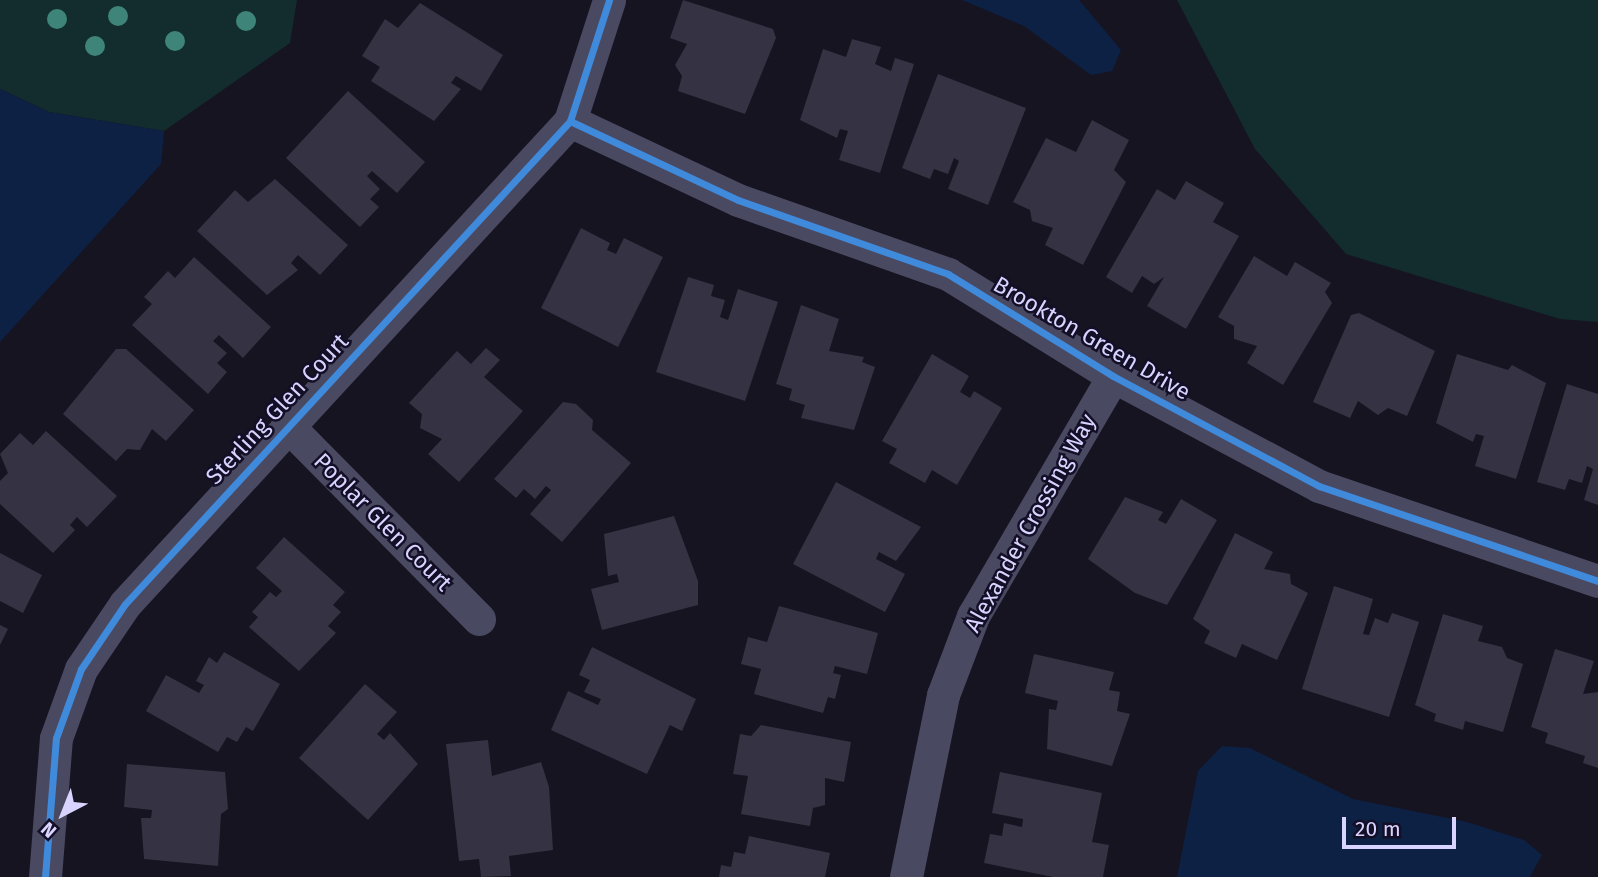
<!DOCTYPE html>
<style>
body{margin:0}
#map{position:relative;width:1598px;height:877px;overflow:hidden;background:#161421;font-family:"Fira Sans",sans-serif}
div>[style]{position:absolute}
[style*='--x']{left:calc(var(--x)*1px);top:calc(var(--y)*1px);width:calc(var(--w)*1px);rotate:calc(var(--a)*1deg)}
.green>*{inset:0;background:#132c2d}
.water>*{inset:0;background:#0d2144}
.building>*{inset:0;background:#343243}
.street>*{height:33px;margin:-16.5px;padding:0 16.5px;transform-origin:16.5px;border-radius:16.5px;background:#4a4962}
.cycleway>*{height:7px;margin:-3.5px;padding:0 3.5px;transform-origin:3.5px;border-radius:3.5px;background:#408adc}
.trees>*{width:20px;height:20px;margin:-10px;border-radius:50%;background:#3e8478}
span{translate:-50% -50%;white-space:nowrap;text-align:center;line-height:1.15;-webkit-text-stroke:5px #130f26;paint-order:stroke}
.street-label{font-size:23px;color:#d9d4ff}
.north{position:absolute;left:28px;top:779px;width:70px;height:70px;-webkit-text-stroke:5px #130f26;paint-order:stroke;rotate:222deg;font-size:19px;font-weight:700;line-height:28px;text-align:center;color:#d9d4ff}
.north::after{content:'';display:block;margin:auto;width:24px;height:32px;background:#d9d4ff;clip-path:polygon(50% 0,100% 100%,50% 72%,0 100%)}
.scale{position:absolute;left:1342px;top:817px;width:114px;height:32px;box-sizing:border-box;border:4px solid #d9d4ff;border-top:0;padding-left:9px;font-size:21px;line-height:24px;white-space:nowrap;color:#d9d4ff;-webkit-text-stroke:5px #130f26;paint-order:stroke}
</style>
<div id="map">
<div class="green">
<div style="clip-path:polygon(0 0,297px 0,290px 43px,164px 131px,49px 112px,0 89px)"></div>
<div style="clip-path:polygon(1177px 0,1598px 0,1598px 322px,1560px 319px,1346px 254px,1255px 149px)"></div>
</div>
<div class="water">
<div style="clip-path:polygon(962px 0,1079px 0,1121px 50px,1112px 71px,1091px 75px,1024px 26px)"></div>
<div style="clip-path:polygon(0 89px,49px 112px,164px 131px,161px 164px,0 342px)"></div>
<div style="clip-path:polygon(1222px 746px,1250px 748px,1353px 799px,1467px 822px,1524px 840px,1542px 855px,1530px 877px,1177px 877px,1198px 771px)"></div>
</div>
<div class="building">
<div style="clip-path:polygon(683px 0,773px 29px,776px 38px,745px 114px,678px 91px,682px 76px,675px 65px,687px 44px,670px 38px)"></div>
<div style="clip-path:polygon(420px 3px,503px 55px,481px 91px,456px 76px,451px 83px,461px 89px,434px 121px,371px 81px,380px 67px,362px 56px,385px 19px,398px 28px)"></div>
<div style="clip-path:polygon(852px 39px,881px 47px,875px 64px,891px 71px,895px 58px,914px 64px,880px 173px,839px 160px,848px 131px,840px 129px,837px 138px,800px 120px,823px 49px,846px 57px)"></div>
<div style="clip-path:polygon(938px 74px,1026px 108px,988px 205px,948px 189px,959px 161px,954px 158px,948px 174px,934px 169px,930px 179px,902px 168px)"></div>
<div style="clip-path:polygon(348px 91px,425px 162px,397px 193px,372px 171px,367px 176px,380px 189px,370px 199px,379px 207px,360px 227px,286px 158px)"></div>
<div style="clip-path:polygon(1092px 120px,1129px 140px,1114px 170px,1126px 182px,1083px 265px,1045px 245px,1053px 228px,1032px 221px,1030px 210px,1013px 202px,1046px 138px,1076px 152px)"></div>
<div style="clip-path:polygon(275px 179px,348px 245px,320px 275px,298px 255px,291px 263px,298px 270px,267px 295px,197px 231px,235px 190px,248px 202px)"></div>
<div style="clip-path:polygon(1186px 181px,1224px 203px,1213px 222px,1239px 236px,1186px 329px,1147px 306px,1164px 277px,1154px 284px,1142px 276px,1132px 293px,1106px 277px,1157px 189px,1175px 200px)"></div>
<div style="clip-path:polygon(581px 228px,610px 243px,607px 250px,616px 254px,624px 238px,663px 257px,618px 347px,541px 308px)"></div>
<div style="clip-path:polygon(1254px 256px,1287px 276px,1295px 262px,1331px 283px,1325px 292px,1332px 303px,1283px 385px,1247px 363px,1257px 346px,1234px 339px,1234px 326px,1218px 317px)"></div>
<div style="clip-path:polygon(194px 257px,271px 327px,243px 358px,219px 335px,213px 341px,227px 353px,217px 363px,227px 372px,208px 394px,132px 325px,152px 304px,144px 297px,168px 271px,175px 278px)"></div>
<div style="clip-path:polygon(688px 277px,714px 285px,711px 296px,725px 300px,720px 317px,728px 320px,738px 289px,778px 302px,745px 401px,656px 372px)"></div>
<div style="clip-path:polygon(801px 305px,839px 319px,829px 351px,864px 357px,862px 362px,875px 367px,854px 430px,801px 418px,805px 405px,789px 400px,792px 389px,776px 384px)"></div>
<div style="clip-path:polygon(1359px 313px,1435px 351px,1407px 416px,1388px 408px,1378px 415px,1358px 401px,1350px 418px,1313px 402px,1351px 315px)"></div>
<div style="clip-path:polygon(486px 348px,500px 360px,484px 377px,523px 411px,459px 482px,428px 454px,442px 439px,420px 428px,422px 414px,409px 403px,457px 351px,471px 364px)"></div>
<div style="clip-path:polygon(116px 349px,126px 349px,194px 410px,166px 441px,152px 429px,140px 450px,127px 449px,116px 461px,63px 414px)"></div>
<div style="clip-path:polygon(932px 354px,969px 376px,960px 392px,970px 398px,974px 391px,1002px 408px,957px 485px,932px 470px,925px 483px,889px 463px,897px 449px,882px 441px)"></div>
<div style="clip-path:polygon(1457px 354px,1508px 370px,1512px 365px,1546px 383px,1516px 479px,1475px 466px,1484px 436px,1476px 434px,1473px 442px,1436px 423px)"></div>
<div style="clip-path:polygon(1567px 384px,1598px 394px,1598px 505px,1584px 500px,1593px 469px,1587px 466px,1582px 483px,1569px 479px,1565px 490px,1537px 482px)"></div>
<div style="clip-path:polygon(563px 402px,576px 404px,593px 420px,592px 430px,631px 463px,562px 542px,530px 514px,551px 490px,546px 486px,535px 499px,524px 489px,516px 498px,494px 479px)"></div>
<div style="clip-path:polygon(46px 431px,117px 496px,87px 527px,77px 517px,70px 525px,75px 530px,53px 553px,0 504px,0 481px,8px 473px,0 454px,20px 433px,33px 445px)"></div>
<div style="clip-path:polygon(836px 482px,921px 527px,896px 561px,879px 552px,876px 559px,905px 574px,885px 612px,793px 564px)"></div>
<div style="clip-path:polygon(1125px 497px,1163px 512px,1158px 520px,1166px 524px,1181px 499px,1217px 520px,1167px 605px,1135px 593px,1088px 559px)"></div>
<div style="clip-path:polygon(674px 516px,698px 581px,698px 605px,602px 630px,591px 589px,619px 582px,617px 574px,608px 576px,604px 534px)"></div>
<div style="clip-path:polygon(1235px 533px,1273px 552px,1264px 569px,1290px 574px,1291px 584px,1308px 593px,1277px 660px,1242px 644px,1236px 658px,1204px 643px,1210px 631px,1193px 619px)"></div>
<div style="clip-path:polygon(284px 537px,345px 592px,333px 605px,341px 612px,328px 626px,336px 633px,299px 671px,249px 627px,258px 617px,252px 612px,270px 592px,276px 597px,282px 591px,256px 568px)"></div>
<div style="clip-path:polygon(0 553px,42px 575px,23px 613px,0 601px)"></div>
<div style="clip-path:polygon(1334px 586px,1373px 599px,1363px 634px,1369px 635px,1375px 618px,1388px 623px,1392px 613px,1419px 622px,1389px 717px,1302px 689px)"></div>
<div style="clip-path:polygon(779px 606px,878px 633px,867px 674px,835px 666px,833px 673px,841px 675px,835px 699px,828px 697px,823px 713px,754px 694px,761px 669px,741px 664px,748px 637px,767px 642px)"></div>
<div style="clip-path:polygon(1443px 614px,1483px 626px,1478px 641px,1502px 647px,1507px 658px,1523px 664px,1503px 732px,1465px 721px,1463px 730px,1434px 721px,1436px 714px,1415px 705px)"></div>
<div style="clip-path:polygon(0 625px,8px 629px,0 645px)"></div>
<div style="clip-path:polygon(592px 647px,696px 699px,682px 731px,670px 725px,647px 774px,551px 730px,568px 691px,598px 705px,601px 699px,584px 692px,590px 680px,579px 675px)"></div>
<div style="clip-path:polygon(1555px 649px,1594px 661px,1583px 694px,1598px 692px,1598px 768px,1583px 763px,1585px 756px,1545px 743px,1548px 733px,1531px 727px)"></div>
<div style="clip-path:polygon(224px 652px,280px 684px,253px 731px,246px 727px,237px 742px,227px 737px,218px 752px,146px 711px,166px 675px,199px 693px,204px 685px,196px 681px,209px 657px,217px 663px)"></div>
<div style="clip-path:polygon(1034px 654px,1114px 672px,1109px 690px,1120px 692px,1117px 711px,1130px 714px,1112px 766px,1047px 749px,1049px 709px,1056px 710px,1058px 701px,1025px 693px)"></div>
<div style="clip-path:polygon(365px 684px,397px 712px,377px 734px,384px 740px,390px 733px,418px 764px,368px 820px,299px 758px)"></div>
<div style="clip-path:polygon(761px 725px,851px 742px,844px 782px,825px 778px,825px 805px,813px 808px,810px 826px,741px 814px,748px 776px,733px 774px,740px 734px,751px 736px)"></div>
<div style="clip-path:polygon(488px 740px,492px 776px,541px 762px,549px 787px,553px 850px,509px 856px,511px 876px,481px 877px,479px 859px,459px 861px,446px 744px)"></div>
<div style="clip-path:polygon(127px 764px,225px 772px,228px 809px,221px 814px,218px 866px,144px 859px,141px 818px,151px 818px,152px 810px,124px 807px)"></div>
<div style="clip-path:polygon(1000px 772px,1102px 793px,1092px 842px,1109px 845px,1103px 877px,1053px 877px,984px 863px,990px 834px,1002px 836px,1004px 823px,1022px 827px,1023px 819px,992px 813px)"></div>
<div style="clip-path:polygon(749px 836px,830px 853px,825px 877px,719px 877px,721px 865px,731px 867px,734px 852px,745px 854px)"></div>
</div>
<div class="street">
<div style="--x:570;--y:121;--w:186;--a:25.2"></div>
<div style="--x:738;--y:200;--w:223;--a:19.4"></div>
<div style="--x:948;--y:274;--w:194;--a:31.7"></div>
<div style="--x:1113;--y:376;--w:234;--a:28.1"></div>
<div style="--x:1319;--y:486;--w:295;--a:18.8"></div>
<div style="--x:287;--y:425;--w:273;--a:45.3"></div>
<div style="--x:45;--y:877;--w:139;--a:-85.5"></div>
<div style="--x:56;--y:738;--w:73;--a:-70.1"></div>
<div style="--x:81;--y:669;--w:78;--a:-55.9"></div>
<div style="--x:125;--y:604;--w:657;--a:-47.34"></div>
<div style="--x:570;--y:121;--w:127;--a:-72.1"></div>
<div style="--x:906;--y:877;--w:186;--a:-78.5"></div>
<div style="--x:943;--y:695;--w:85;--a:-69.2"></div>
<div style="--x:973;--y:616;--w:278;--a:-59.7"></div>
</div>
<div class="cycleway">
<div style="--x:570;--y:121;--w:186;--a:25.2"></div>
<div style="--x:738;--y:200;--w:223;--a:19.4"></div>
<div style="--x:948;--y:274;--w:194;--a:31.7"></div>
<div style="--x:1113;--y:376;--w:234;--a:28.1"></div>
<div style="--x:1319;--y:486;--w:295;--a:18.8"></div>
<div style="--x:45;--y:877;--w:139;--a:-85.5"></div>
<div style="--x:56;--y:738;--w:73;--a:-70.1"></div>
<div style="--x:81;--y:669;--w:78;--a:-55.9"></div>
<div style="--x:125;--y:604;--w:657;--a:-47.34"></div>
<div style="--x:570;--y:121;--w:127;--a:-72.1"></div>
</div>
<div class="trees">
<div style="left:118px;top:16px"></div>
<div style="left:57px;top:19px"></div>
<div style="left:246px;top:21px"></div>
<div style="left:175px;top:41px"></div>
<div style="left:95px;top:46px"></div>
</div>
<div class="street-label">
<span style="left:1092px;top:338px;rotate:30deg">Brookton Green Drive</span>
<span style="left:277px;top:409px;rotate:-47deg">Sterling Glen Court</span>
<span style="left:383px;top:522px;rotate:45deg">Poplar Glen Court</span>
<span style="left:1030px;top:523px;rotate:-61deg">Alexander Crossing Way</span>
</div>
<div class="north">N</div>
<div class="scale">20 m</div>
</div>
